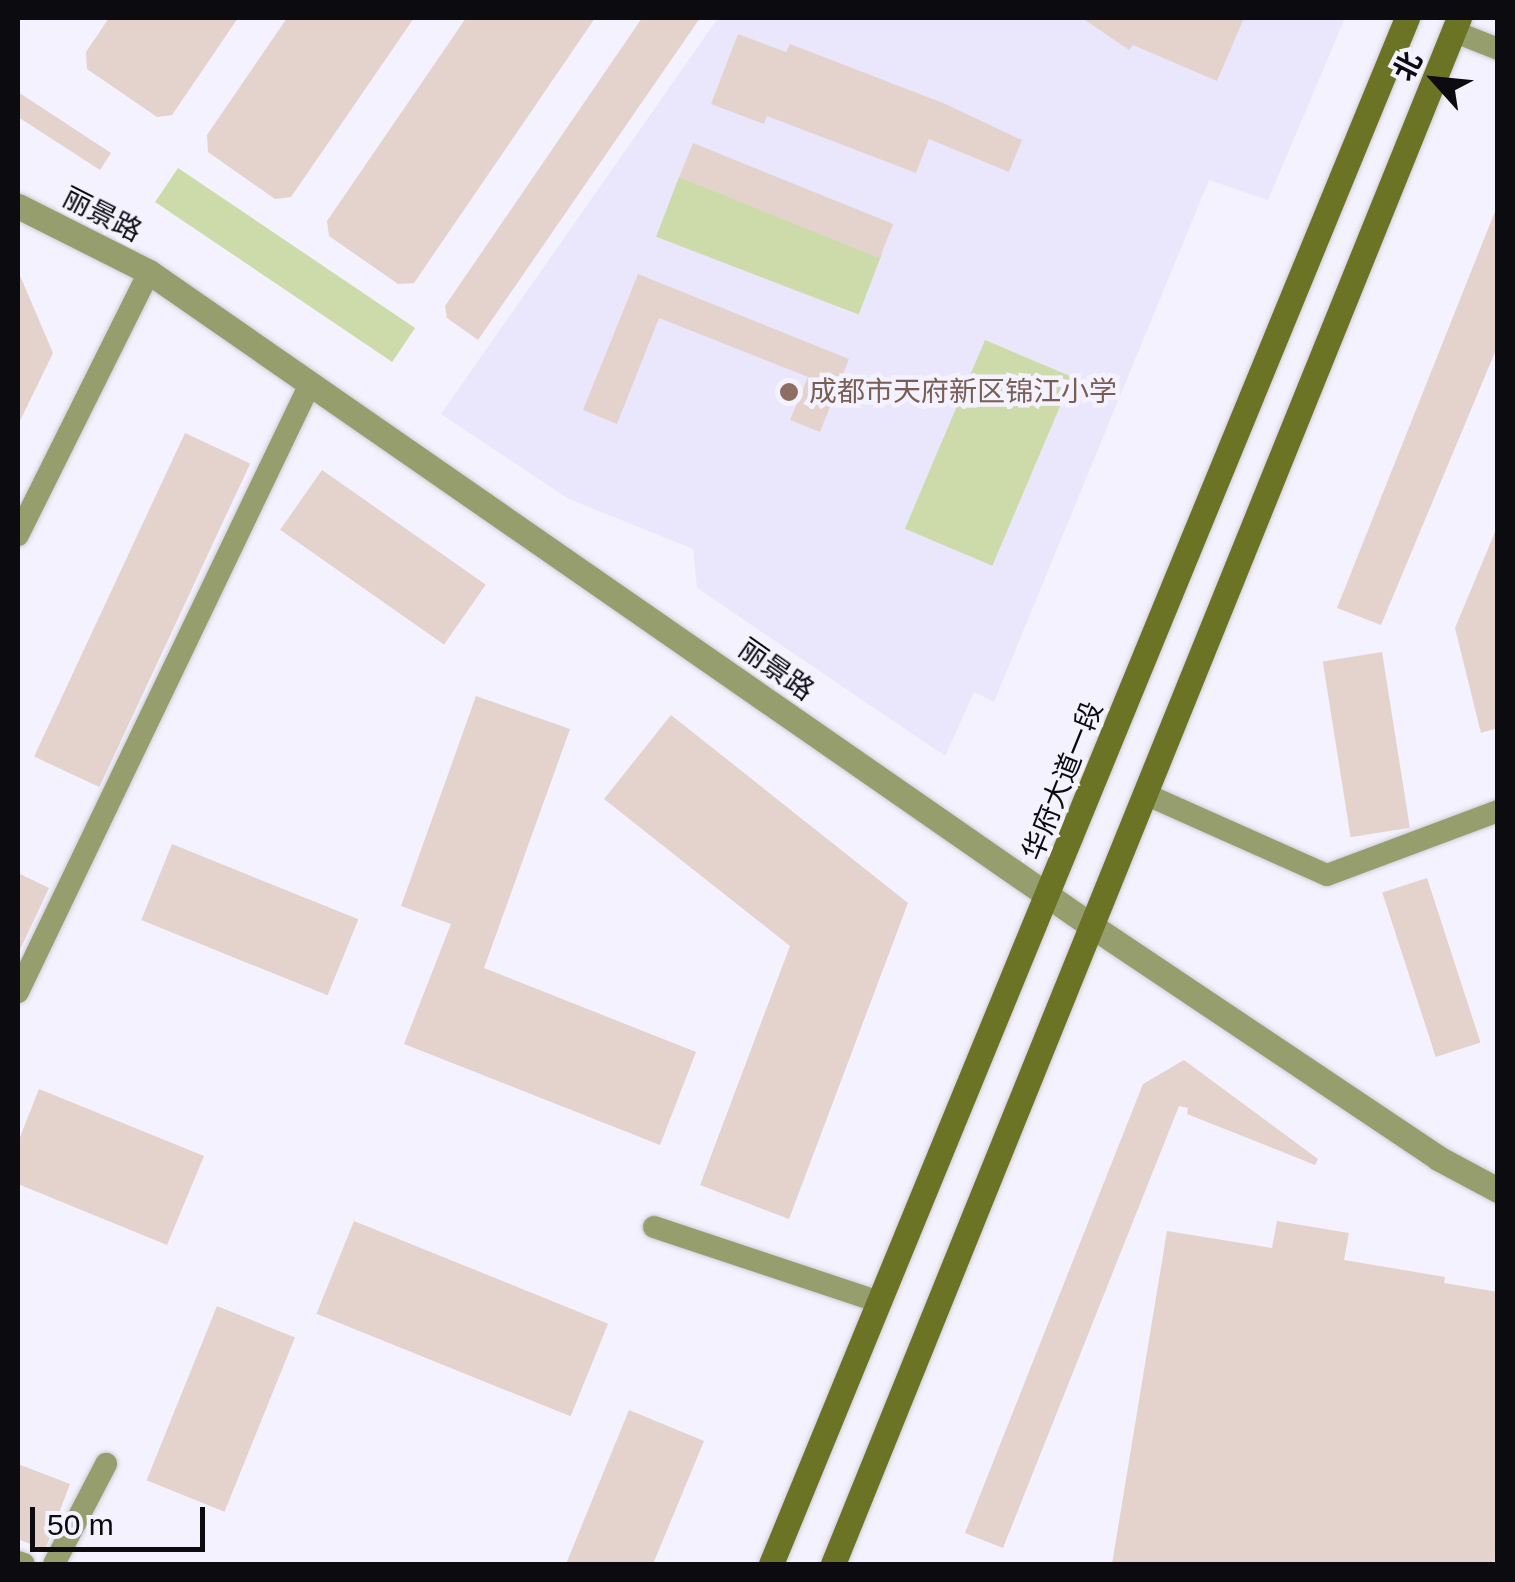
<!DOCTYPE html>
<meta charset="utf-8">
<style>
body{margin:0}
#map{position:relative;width:1515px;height:1582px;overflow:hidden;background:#f4f2fe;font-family:Arial,"Noto Sans SC",sans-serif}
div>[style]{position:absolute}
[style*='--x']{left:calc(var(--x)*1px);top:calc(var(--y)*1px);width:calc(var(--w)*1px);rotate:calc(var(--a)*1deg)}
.built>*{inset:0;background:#eae7fd}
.green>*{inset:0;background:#cddbaa;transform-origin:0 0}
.building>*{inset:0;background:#e3d3cc;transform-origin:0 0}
.roads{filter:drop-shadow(0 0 2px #cfcdd8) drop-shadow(0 0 2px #cfcdd8)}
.minor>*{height:22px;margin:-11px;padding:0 11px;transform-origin:11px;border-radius:11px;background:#979e6d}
.tertiary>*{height:25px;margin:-12.5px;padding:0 12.5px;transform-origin:12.5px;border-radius:12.5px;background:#979e6d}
.secondary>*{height:25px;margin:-12.5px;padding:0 12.5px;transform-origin:12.5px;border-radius:12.5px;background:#6b7425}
.dots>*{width:28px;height:28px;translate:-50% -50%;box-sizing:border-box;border:5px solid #f4f2fe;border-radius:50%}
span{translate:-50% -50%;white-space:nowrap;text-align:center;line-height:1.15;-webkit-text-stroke:9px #f4f2fe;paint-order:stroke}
.street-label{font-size:28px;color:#0c0b10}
.education-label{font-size:28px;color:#785e54}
.left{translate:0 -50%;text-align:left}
.frame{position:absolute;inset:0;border:20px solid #0c0b10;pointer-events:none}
.north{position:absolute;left:1385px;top:30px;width:100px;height:100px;-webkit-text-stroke:8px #f4f2fe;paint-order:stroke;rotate:297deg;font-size:28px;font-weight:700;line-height:40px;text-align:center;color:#0c0b10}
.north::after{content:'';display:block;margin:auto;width:35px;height:45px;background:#0c0b10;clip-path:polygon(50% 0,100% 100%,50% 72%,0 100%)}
.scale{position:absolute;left:30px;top:1507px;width:175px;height:45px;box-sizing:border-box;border:5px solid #0c0b10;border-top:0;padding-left:12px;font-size:30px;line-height:35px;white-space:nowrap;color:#0c0b10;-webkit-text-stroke:8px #f4f2fe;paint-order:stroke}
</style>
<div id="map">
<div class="built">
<div style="clip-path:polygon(718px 18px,1345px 18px,1268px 200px,1209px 180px,994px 702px,974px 692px,945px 756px,697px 588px,693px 549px,569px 499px,441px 414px)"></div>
</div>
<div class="green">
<div style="left:178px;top:168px;width:286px;height:41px;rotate:34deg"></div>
<div style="left:679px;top:177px;width:217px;height:64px;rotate:21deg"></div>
<div style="left:985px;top:340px;width:95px;height:205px;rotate:23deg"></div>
</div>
<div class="building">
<div style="clip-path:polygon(109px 18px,238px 18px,172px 115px,157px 117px,87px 69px,86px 52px)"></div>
<div style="clip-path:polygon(287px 18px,414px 18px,291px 197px,275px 199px,208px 152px,207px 135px)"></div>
<div style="clip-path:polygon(466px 18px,595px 18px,414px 283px,398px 284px,329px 236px,327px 221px)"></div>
<div style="clip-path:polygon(642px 18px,700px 18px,478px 340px,447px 318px,445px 306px)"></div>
<div style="clip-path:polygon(1082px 18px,1244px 18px,1217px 81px,1133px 45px,1129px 50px)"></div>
<div style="clip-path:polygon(738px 34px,786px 52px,790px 44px,943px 103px,1022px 140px,1009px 172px,929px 139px,916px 173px,767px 116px,764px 124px,711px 104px)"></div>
<div style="clip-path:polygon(18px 92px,111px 153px,100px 170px,18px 117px)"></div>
<div style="left:693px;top:143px;width:216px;height:37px;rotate:22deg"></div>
<div style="clip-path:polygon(1498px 204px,1498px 345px,1381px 625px,1337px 608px)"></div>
<div style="clip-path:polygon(18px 271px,53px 353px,18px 425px)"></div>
<div style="clip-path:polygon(638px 274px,849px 359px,820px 432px,790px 420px,808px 377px,659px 318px,617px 424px,583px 410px)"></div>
<div style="left:185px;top:433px;width:72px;height:357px;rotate:25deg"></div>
<div style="left:322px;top:470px;width:200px;height:73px;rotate:35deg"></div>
<div style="clip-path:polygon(1498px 525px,1498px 728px,1481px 733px,1455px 628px)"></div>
<div style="left:1382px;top:652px;width:178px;height:60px;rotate:81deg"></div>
<div style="clip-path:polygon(476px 696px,570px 729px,484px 968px,696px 1052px,660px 1145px,404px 1044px,451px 924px,401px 906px)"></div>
<div style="clip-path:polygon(671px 715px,908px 903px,789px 1219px,700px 1185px,790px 946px,604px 799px)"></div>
<div style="left:172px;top:844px;width:201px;height:82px;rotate:22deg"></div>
<div style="clip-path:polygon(18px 873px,49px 888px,18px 954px)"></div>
<div style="left:1427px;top:878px;width:173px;height:47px;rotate:72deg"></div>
<div style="clip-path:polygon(1184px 1060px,1318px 1159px,1315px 1165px,1187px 1114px,1188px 1108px,1179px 1106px,1003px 1548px,965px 1533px,1143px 1084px)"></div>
<div style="clip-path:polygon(39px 1089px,204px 1156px,167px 1245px,18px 1184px,18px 1142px)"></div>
<div style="left:354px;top:1221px;width:274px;height:100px;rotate:22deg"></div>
<div style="clip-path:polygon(1277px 1221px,1349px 1233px,1344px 1260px,1445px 1277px,1444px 1283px,1498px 1292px,1498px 1541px,1494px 1564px,1112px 1564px,1167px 1231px,1272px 1248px)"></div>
<div style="left:217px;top:1306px;width:84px;height:188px;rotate:22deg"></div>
<div style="clip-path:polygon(629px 1410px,704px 1441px,653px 1564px,566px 1564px)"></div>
<div style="clip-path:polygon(18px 1464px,70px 1484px,45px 1550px,18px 1539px)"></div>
</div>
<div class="roads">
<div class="minor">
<div style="--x:1453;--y:31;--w:48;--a:21.8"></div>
<div style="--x:18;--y:535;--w:294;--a:-63.5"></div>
<div style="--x:1145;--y:794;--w:199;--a:24"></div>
<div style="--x:1327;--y:875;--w:183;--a:-20.5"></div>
<div style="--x:18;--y:992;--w:674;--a:-64.35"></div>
<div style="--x:654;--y:1227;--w:238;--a:18.4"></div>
<div style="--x:18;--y:1562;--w:6;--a:18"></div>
<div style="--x:54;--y:1564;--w:113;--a:-62.5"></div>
</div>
<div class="tertiary">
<div style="--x:18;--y:206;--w:147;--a:26.7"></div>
<div style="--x:149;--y:272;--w:1144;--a:34.75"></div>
<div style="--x:1089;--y:924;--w:420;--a:33.8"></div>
<div style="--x:1438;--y:1158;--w:68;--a:28.1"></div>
</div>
<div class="secondary">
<div style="--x:771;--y:1564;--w:1672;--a:-67.64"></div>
<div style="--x:833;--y:1564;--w:1668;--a:-67.96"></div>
</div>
</div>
<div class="dots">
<div style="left:789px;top:392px;background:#8d6e63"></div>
</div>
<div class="street-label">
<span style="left:102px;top:215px;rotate:27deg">丽景路</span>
<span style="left:776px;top:670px;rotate:35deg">丽景路</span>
<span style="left:1063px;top:781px;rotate:-68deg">华府大道一段</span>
</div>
<div class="education-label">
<span class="left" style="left:809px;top:392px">成都市天府新区锦江小学</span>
</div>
<div class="frame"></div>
<div class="north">北</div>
<div class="scale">50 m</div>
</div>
